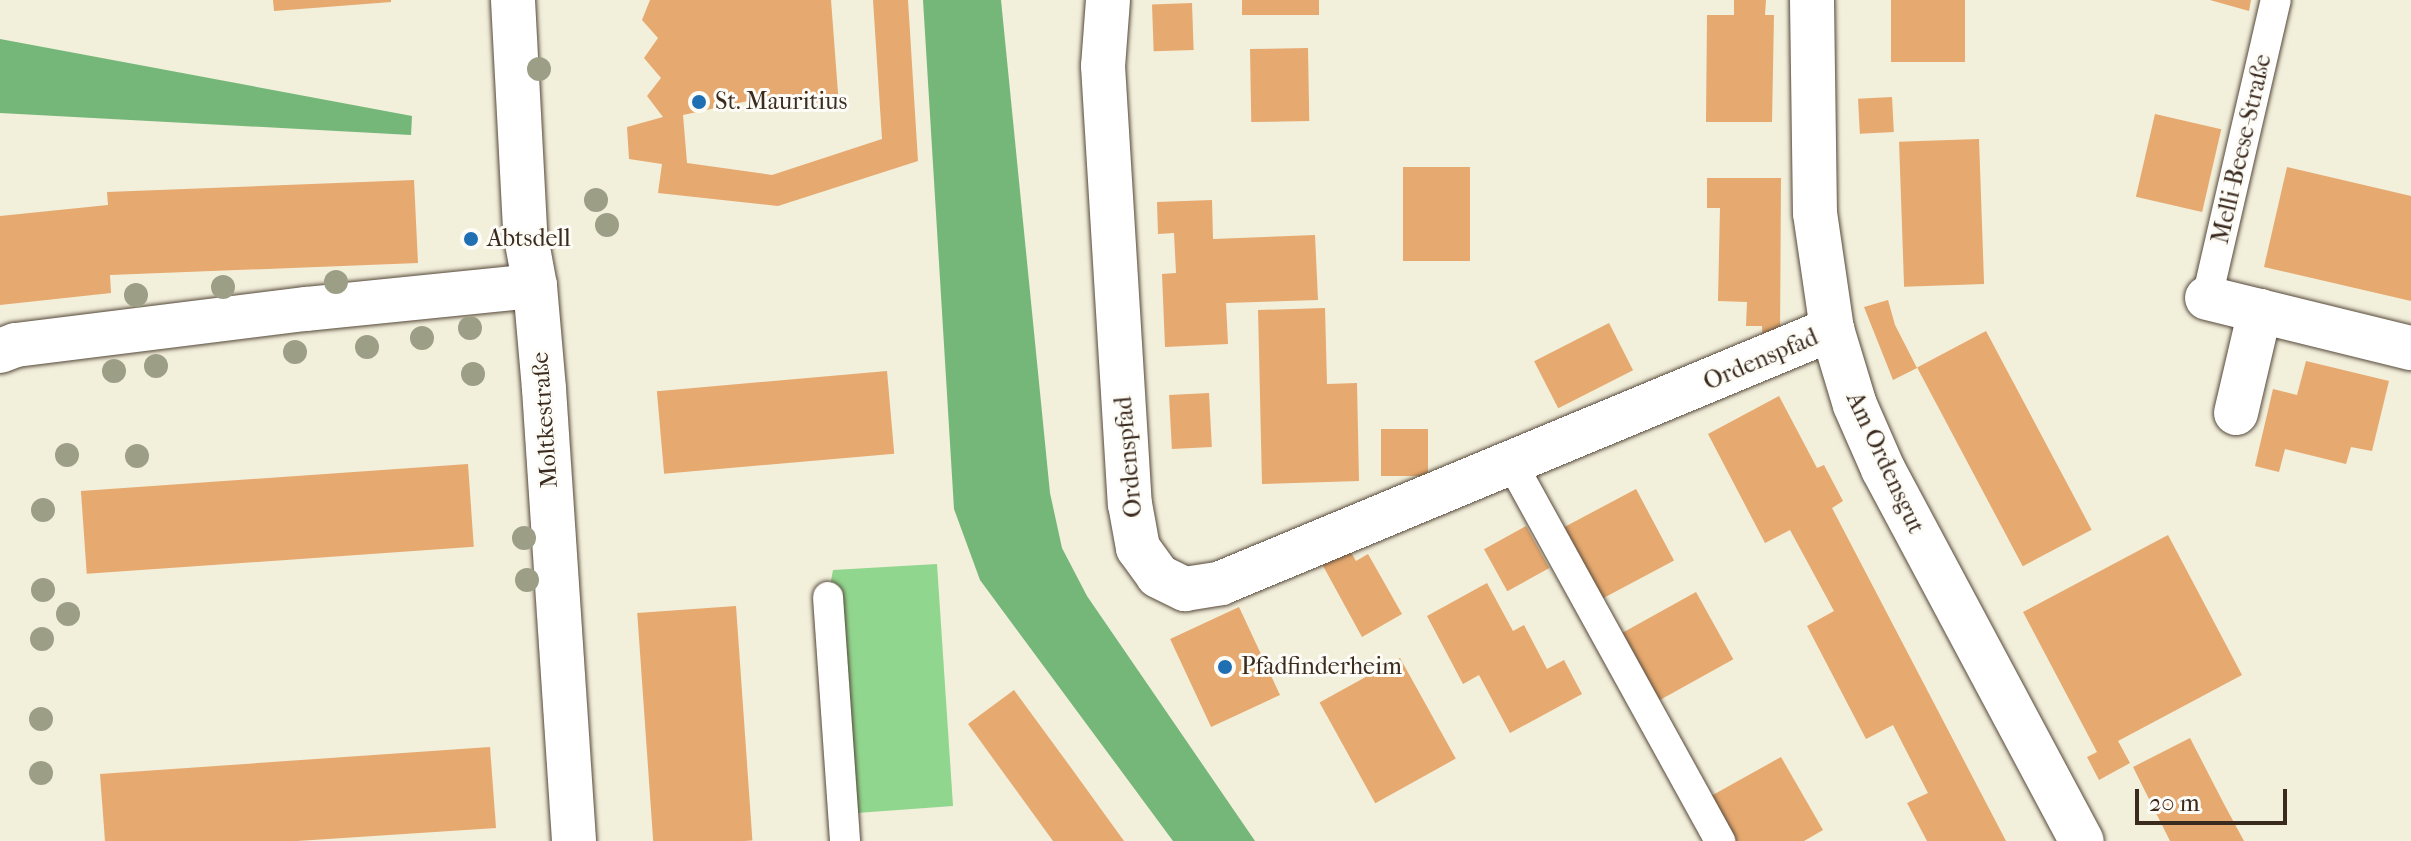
<!DOCTYPE html>
<meta charset="utf-8">
<style>
body{margin:0}
#map{position:relative;width:2411px;height:841px;overflow:hidden;background:#f2efdb;font-family:"IM FELL French Canon",serif}
div>[style]{position:absolute}
[style*='--x']{left:calc(var(--x)*1px);top:calc(var(--y)*1px);width:calc(var(--w)*1px);rotate:calc(var(--a)*1deg)}
.green>*{inset:0;background:#91d68e}
.forest>*{inset:0;background:#74b779}
.building>*{inset:0;background:#e6a96f;transform-origin:0 0}
.roads{filter:drop-shadow(0 0 2px #56483a) drop-shadow(0 0 2px #56483a)}
.lane>*{height:30px;margin:-15px;padding:0 15px;transform-origin:15px;border-radius:15px;background:#fff}
.street>*{height:44px;margin:-22px;padding:0 22px;transform-origin:22px;border-radius:22px;background:#fff}
.secondary>*{height:44px;margin:-22px;padding:0 22px;transform-origin:22px;border-radius:22px;background:#fff}
.trees>*{width:24px;height:24px;margin:-12px;border-radius:50%;background:#9c9f86}
.dots>*{width:22px;height:22px;translate:-50% -50%;box-sizing:border-box;border:4px solid #fdfcf7;border-radius:50%}
span{translate:-50% -50%;white-space:nowrap;text-align:center;line-height:1.15;-webkit-text-stroke:6px #fdfcf7;paint-order:stroke}
.poi-label{font-size:24px;color:#3b2a1e}
.left{translate:0 -50%;text-align:left}
.street-label{font-size:24px;color:#3b2a1e}
.scale{position:absolute;left:2135px;top:789px;width:152px;height:36px;box-sizing:border-box;border:4px solid #3b2a1e;border-top:0;padding-left:10px;font-size:24px;line-height:28px;white-space:nowrap;color:#3b2a1e;-webkit-text-stroke:6px #fdfcf7;paint-order:stroke}
</style>
<div id="map">
<div class="green">
<div style="clip-path:polygon(937px 564px,953px 806px,843px 814px,828px 597px,833px 570px)"></div>
</div>
<div class="forest">
<div style="clip-path:polygon(923px 0,1001px 0,1050px 493px,1062px 548px,1087px 596px,1255px 841px,1173px 841px,980px 580px,954px 509px)"></div>
<div style="clip-path:polygon(0 39px,412px 116px,411px 135px,0 113px)"></div>
</div>
<div class="building">
<div style="clip-path:polygon(273px 0,391px 0,391px 2px,274px 11px)"></div>
<div style="clip-path:polygon(650px 0,831px 0,839px 106px,762px 98px,683px 115px,687px 163px,772px 175px,882px 139px,873px 0,908px 0,918px 161px,778px 206px,658px 193px,662px 164px,629px 159px,627px 127px,663px 117px,647px 96px,661px 78px,644px 58px,658px 38px,642px 20px)"></div>
<div style="left:1242px;top:0;width:77px;height:15px"></div>
<div style="clip-path:polygon(1734px 0,1766px 0,1765px 15px,1774px 15px,1772px 122px,1706px 122px,1707px 15px,1734px 15px)"></div>
<div style="left:1891px;top:0;width:74px;height:62px"></div>
<div style="clip-path:polygon(2210px 0,2251px 0,2249px 11px)"></div>
<div style="left:1192px;top:3px;width:47px;height:40px;rotate:88deg"></div>
<div style="left:1308px;top:48px;width:73px;height:58px;rotate:89deg"></div>
<div style="left:1892px;top:97px;width:35px;height:34px;rotate:87deg"></div>
<div style="left:2155px;top:114px;width:68px;height:85px;rotate:13deg"></div>
<div style="left:1979px;top:139px;width:145px;height:80px;rotate:88deg"></div>
<div style="left:1470px;top:167px;width:94px;height:67px;rotate:90deg"></div>
<div style="clip-path:polygon(2287px 167px,2411px 196px,2411px 301px,2264px 267px)"></div>
<div style="clip-path:polygon(1707px 178px,1781px 178px,1780px 339px,1763px 346px,1762px 326px,1746px 326px,1747px 302px,1718px 301px,1720px 208px,1707px 208px)"></div>
<div style="clip-path:polygon(414px 180px,418px 263px,110px 275px,111px 293px,0 305px,0 216px,108px 205px,107px 192px)"></div>
<div style="clip-path:polygon(1212px 200px,1213px 239px,1315px 235px,1318px 300px,1226px 303px,1228px 344px,1165px 347px,1162px 274px,1176px 273px,1174px 233px,1158px 234px,1157px 202px)"></div>
<div style="clip-path:polygon(1888px 300px,1895px 325px,1917px 368px,1893px 380px,1864px 307px)"></div>
<div style="clip-path:polygon(1325px 308px,1327px 384px,1357px 383px,1359px 481px,1262px 484px,1258px 310px)"></div>
<div style="left:1609px;top:323px;width:53px;height:84px;rotate:63deg"></div>
<div style="left:1986px;top:331px;width:225px;height:78px;rotate:62deg"></div>
<div style="clip-path:polygon(2306px 361px,2389px 381px,2372px 451px,2351px 447px,2346px 464px,2285px 449px,2279px 472px,2255px 466px,2273px 389px,2297px 395px)"></div>
<div style="left:887px;top:371px;width:83px;height:231px;rotate:85deg"></div>
<div style="left:1209px;top:393px;width:54px;height:40px;rotate:87deg"></div>
<div style="clip-path:polygon(1779px 396px,1817px 468px,1824px 465px,1843px 501px,1832px 508px,2006px 841px,1927px 841px,1907px 803px,1928px 793px,1893px 725px,1866px 739px,1807px 626px,1834px 611px,1790px 530px,1765px 543px,1708px 434px)"></div>
<div style="left:1428px;top:429px;width:47px;height:47px;rotate:90deg"></div>
<div style="left:468px;top:464px;width:83px;height:388px;rotate:86deg"></div>
<div style="left:1636px;top:489px;width:81px;height:81px;rotate:62deg"></div>
<div style="left:1526px;top:526px;width:48px;height:48px;rotate:61deg"></div>
<div style="clip-path:polygon(2168px 535px,2242px 675px,2118px 741px,2130px 763px,2099px 780px,2087px 757px,2097px 752px,2023px 612px)"></div>
<div style="clip-path:polygon(1349px 549px,1356px 561px,1368px 554px,1402px 614px,1362px 637px,1322px 564px)"></div>
<div style="clip-path:polygon(1487px 583px,1513px 631px,1524px 625px,1547px 669px,1564px 660px,1582px 694px,1510px 733px,1479px 675px,1463px 684px,1427px 616px)"></div>
<div style="left:1696px;top:592px;width:77px;height:84px;rotate:61deg"></div>
<div style="left:736px;top:606px;width:235px;height:99px;rotate:86deg"></div>
<div style="left:1239px;top:607px;width:97px;height:76px;rotate:65deg"></div>
<div style="left:1400px;top:658px;width:115px;height:92px;rotate:61deg"></div>
<div style="clip-path:polygon(1014px 690px,1069px 765px,1124px 841px,1053px 841px,968px 724px)"></div>
<div style="clip-path:polygon(2190px 738px,2224px 804px,2244px 841px,2170px 841px,2133px 767px)"></div>
<div style="clip-path:polygon(490px 747px,496px 828px,297px 841px,105px 841px,100px 774px)"></div>
<div style="clip-path:polygon(1781px 757px,1823px 830px,1804px 841px,1736px 841px,1711px 796px)"></div>
</div>
<div class="roads">
<div class="lane">
<div style="--x:2207;--y:298;--w:306;--a:-77"></div>
<div style="--x:1512;--y:464;--w:431;--a:61.1"></div>
<div style="--x:828;--y:597;--w:245;--a:86"></div>
</div>
<div class="street">
<div style="--x:1108;--y:0;--w:66;--a:94.3"></div>
<div style="--x:1103;--y:66;--w:439;--a:86.5"></div>
<div style="--x:1130;--y:504;--w:45;--a:79.7"></div>
<div style="--x:1138;--y:548;--w:34;--a:54"></div>
<div style="--x:1158;--y:576;--w:30;--a:26"></div>
<div style="--x:1185;--y:589;--w:36;--a:-9"></div>
<div style="--x:1221;--y:583;--w:662;--a:-22.57"></div>
<div style="--x:1812;--y:0;--w:213;--a:89.2"></div>
<div style="--x:1815;--y:213;--w:117;--a:81.7"></div>
<div style="--x:1832;--y:329;--w:79;--a:73.2"></div>
<div style="--x:1855;--y:405;--w:70;--a:66.4"></div>
<div style="--x:1883;--y:469;--w:422;--a:61.9"></div>
<div style="--x:2207;--y:298;--w:210;--a:13.8"></div>
<div style="--x:0;--y:351;--w:17;--a:-21"></div>
<div style="--x:16;--y:345;--w:293;--a:-7.1"></div>
<div style="--x:307;--y:309;--w:229;--a:-5.8"></div>
<div style="--x:2236;--y:413;--w:105;--a:-76.8"></div>
</div>
<div class="secondary">
<div style="--x:513;--y:0;--w:232;--a:87"></div>
<div style="--x:525;--y:232;--w:55;--a:79.5"></div>
<div style="--x:535;--y:286;--w:103;--a:85"></div>
<div style="--x:544;--y:389;--w:453;--a:86.2"></div>
</div>
</div>
<div class="trees">
<div style="left:539px;top:69px"></div>
<div style="left:596px;top:200px"></div>
<div style="left:607px;top:225px"></div>
<div style="left:336px;top:282px"></div>
<div style="left:223px;top:287px"></div>
<div style="left:136px;top:295px"></div>
<div style="left:470px;top:328px"></div>
<div style="left:422px;top:338px"></div>
<div style="left:367px;top:347px"></div>
<div style="left:295px;top:352px"></div>
<div style="left:156px;top:366px"></div>
<div style="left:114px;top:371px"></div>
<div style="left:473px;top:374px"></div>
<div style="left:67px;top:455px"></div>
<div style="left:137px;top:456px"></div>
<div style="left:43px;top:510px"></div>
<div style="left:524px;top:538px"></div>
<div style="left:527px;top:580px"></div>
<div style="left:43px;top:590px"></div>
<div style="left:68px;top:614px"></div>
<div style="left:42px;top:639px"></div>
<div style="left:41px;top:719px"></div>
<div style="left:41px;top:773px"></div>
</div>
<div class="dots">
<div style="left:699px;top:102px;background:#1f6fb2"></div>
<div style="left:471px;top:239px;background:#1f6fb2"></div>
<div style="left:1225px;top:667px;background:#1f6fb2"></div>
</div>
<div class="poi-label">
<span class="left" style="left:715px;top:102px">St. Mauritius</span>
<span class="left" style="left:487px;top:239px">Abtsdell</span>
<span class="left" style="left:1241px;top:667px">Pfadfinderheim</span>
</div>
<div class="street-label">
<span style="left:2242px;top:149px;rotate:-77deg">Melli-Beese-Straße</span>
<span style="left:1761px;top:360px;rotate:-23deg">Ordenspfad</span>
<span style="left:545px;top:420px;rotate:-94deg">Moltkestraße</span>
<span style="left:1129px;top:457px;rotate:-95deg">Ordenspfad</span>
<span style="left:1885px;top:463px;rotate:65deg">Am Ordensgut</span>
</div>
<div class="scale">20 m</div>
</div>
